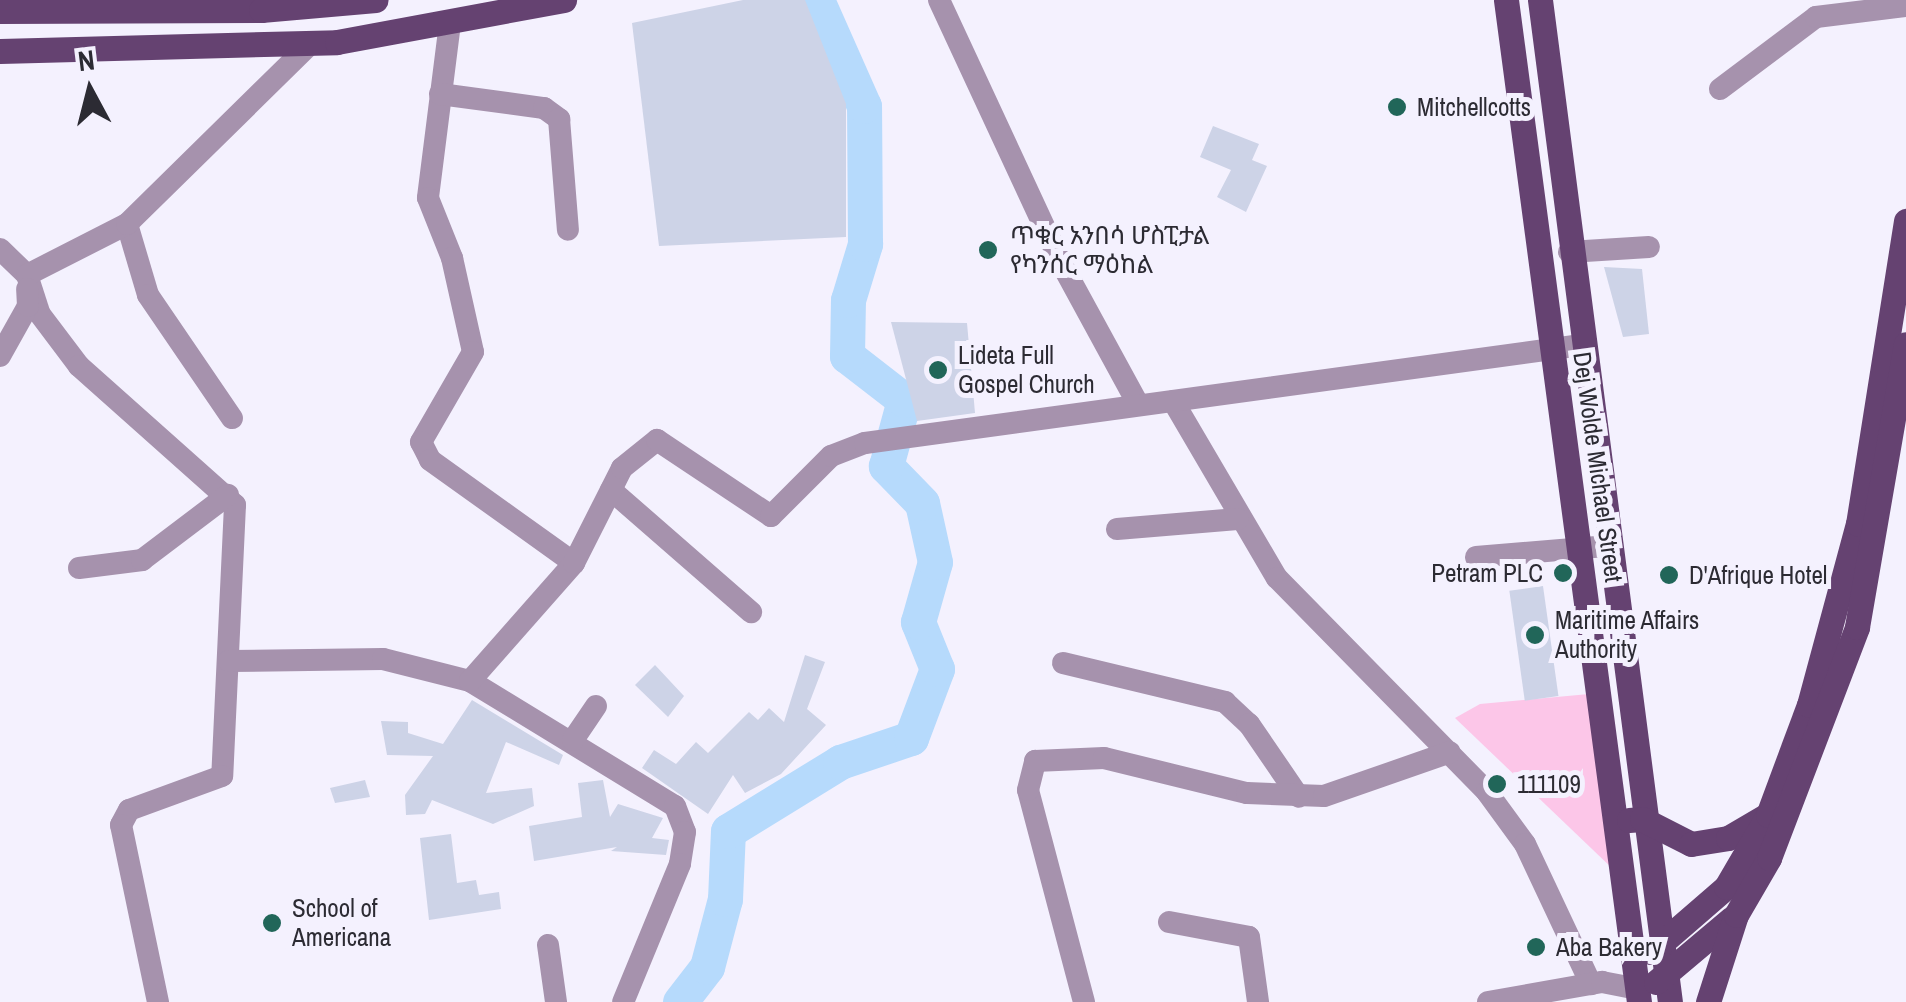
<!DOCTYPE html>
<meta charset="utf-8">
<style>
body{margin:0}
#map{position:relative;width:1906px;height:1002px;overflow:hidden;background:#f4f1fe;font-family:"Archivo Narrow","Noto Sans Ethiopic",sans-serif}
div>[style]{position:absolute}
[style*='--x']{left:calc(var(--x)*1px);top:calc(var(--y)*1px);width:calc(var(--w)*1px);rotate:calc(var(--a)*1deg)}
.green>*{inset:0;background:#fcc6e8}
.river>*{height:35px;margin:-17.5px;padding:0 17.5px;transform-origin:17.5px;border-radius:17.5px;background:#b6dafc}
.building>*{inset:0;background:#cdd3e7;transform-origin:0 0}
.minor>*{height:22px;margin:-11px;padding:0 11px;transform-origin:11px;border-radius:11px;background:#a692ad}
.major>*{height:25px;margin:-12.5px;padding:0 12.5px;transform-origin:12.5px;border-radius:12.5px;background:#654271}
.dots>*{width:28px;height:28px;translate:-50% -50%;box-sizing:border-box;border:5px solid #f4f1fe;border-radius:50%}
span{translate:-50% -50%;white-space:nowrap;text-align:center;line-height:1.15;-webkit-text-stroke:10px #f4f1fe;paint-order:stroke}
.poi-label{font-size:25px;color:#2c2b33}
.left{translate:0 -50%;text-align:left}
.right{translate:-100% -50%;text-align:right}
.street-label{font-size:25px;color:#2c2b33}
.north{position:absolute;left:40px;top:40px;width:100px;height:100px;-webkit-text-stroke:8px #f4f1fe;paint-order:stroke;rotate:353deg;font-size:28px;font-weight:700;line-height:40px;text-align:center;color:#2c2b33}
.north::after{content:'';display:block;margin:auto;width:35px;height:45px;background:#2c2b33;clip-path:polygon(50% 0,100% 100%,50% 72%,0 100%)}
</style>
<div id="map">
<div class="green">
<div style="clip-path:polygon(1589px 694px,1615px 871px,1455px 718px,1480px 704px)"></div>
</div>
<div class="river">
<div style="--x:680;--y:1002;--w:44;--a:-52.4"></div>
<div style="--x:707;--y:967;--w:70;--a:-75.2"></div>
<div style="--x:725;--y:899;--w:68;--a:-87.5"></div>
<div style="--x:728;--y:831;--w:132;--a:-31.6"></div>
<div style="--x:840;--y:762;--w:75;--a:-18.7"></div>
<div style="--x:911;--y:738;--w:74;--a:-69.4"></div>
<div style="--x:937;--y:669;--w:51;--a:-112"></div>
<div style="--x:918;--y:622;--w:62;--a:-74.2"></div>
<div style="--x:935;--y:562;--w:60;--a:-102.4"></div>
<div style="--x:922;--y:503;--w:52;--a:-134.2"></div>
<div style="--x:886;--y:466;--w:68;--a:-74.7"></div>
<div style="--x:904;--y:400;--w:72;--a:-142.3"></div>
<div style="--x:847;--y:356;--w:56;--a:-89"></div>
<div style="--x:848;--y:300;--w:59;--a:-73.1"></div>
<div style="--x:865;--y:244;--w:138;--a:-90.4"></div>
<div style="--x:864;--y:106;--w:116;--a:-113.9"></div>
</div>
<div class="building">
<div style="clip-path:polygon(743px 0,805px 0,846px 104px,846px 237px,659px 246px,632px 23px)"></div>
<div style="clip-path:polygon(1213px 126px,1259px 144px,1252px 160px,1267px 166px,1246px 212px,1217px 197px,1231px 170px,1200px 157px)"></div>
<div style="clip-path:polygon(1604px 267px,1642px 269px,1649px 334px,1623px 337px)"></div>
<div style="clip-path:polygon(891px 322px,967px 323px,975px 413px,917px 421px)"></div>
<div style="left:1543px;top:586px;width:111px;height:34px;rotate:82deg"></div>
<div style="clip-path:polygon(805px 655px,825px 662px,807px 709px,826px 725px,781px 774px,745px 793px,733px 775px,708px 814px,642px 768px,654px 750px,676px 764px,696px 742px,708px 753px,749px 712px,758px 720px,769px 708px,784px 722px)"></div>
<div style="clip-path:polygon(655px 665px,684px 696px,668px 717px,635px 685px)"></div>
<div style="clip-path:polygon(472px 700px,563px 755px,559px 765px,506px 742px,486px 793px,532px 788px,534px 806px,493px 824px,432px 800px,425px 814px,406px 815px,405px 795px,433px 756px,387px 755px,381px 721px,408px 722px,408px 733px,443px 744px)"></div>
<div style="clip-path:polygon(365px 780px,370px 797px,335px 803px,330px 788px)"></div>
<div style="clip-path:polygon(603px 780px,610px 817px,618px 804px,663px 818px,652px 838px,669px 840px,666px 855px,611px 851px,617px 847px,534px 861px,529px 826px,582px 817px,578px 783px)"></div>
<div style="clip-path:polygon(451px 834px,457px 883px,476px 880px,479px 895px,499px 892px,501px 909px,429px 920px,420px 838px)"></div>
</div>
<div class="minor">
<div style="--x:939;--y:0;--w:288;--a:65.1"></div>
<div style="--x:1060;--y:261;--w:163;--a:61.4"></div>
<div style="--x:450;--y:23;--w:176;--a:97.2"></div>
<div style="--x:428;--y:198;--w:65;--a:68.2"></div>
<div style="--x:452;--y:258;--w:96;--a:77.4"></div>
<div style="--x:473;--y:352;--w:104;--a:120"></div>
<div style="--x:421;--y:442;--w:20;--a:63"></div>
<div style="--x:430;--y:460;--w:177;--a:35.6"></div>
<div style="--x:1720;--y:89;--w:120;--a:-36.9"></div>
<div style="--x:1816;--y:17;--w:91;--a:-7"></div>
<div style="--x:440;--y:94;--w:105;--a:7.7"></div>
<div style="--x:544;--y:108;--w:19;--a:36"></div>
<div style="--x:559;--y:119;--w:111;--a:85.4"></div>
<div style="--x:127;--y:224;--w:74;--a:73.5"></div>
<div style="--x:148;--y:295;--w:149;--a:55.7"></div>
<div style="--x:0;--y:249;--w:37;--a:44"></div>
<div style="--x:27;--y:275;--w:40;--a:72"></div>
<div style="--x:39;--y:313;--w:66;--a:53"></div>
<div style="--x:79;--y:366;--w:209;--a:41.7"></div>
<div style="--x:235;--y:505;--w:271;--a:92.7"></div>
<div style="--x:222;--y:776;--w:99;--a:159.9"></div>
<div style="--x:129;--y:810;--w:17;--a:118"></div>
<div style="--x:121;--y:825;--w:181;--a:78.2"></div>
<div style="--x:1569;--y:252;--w:80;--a:-3.6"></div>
<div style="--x:27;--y:275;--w:112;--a:-27"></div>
<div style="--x:127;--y:224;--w:255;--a:-44.5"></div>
<div style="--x:0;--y:356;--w:57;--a:-60.8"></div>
<div style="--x:28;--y:306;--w:17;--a:-93"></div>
<div style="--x:1173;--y:401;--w:205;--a:59.6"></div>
<div style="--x:1277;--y:578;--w:300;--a:45.5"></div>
<div style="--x:1487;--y:792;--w:64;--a:53.8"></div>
<div style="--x:1525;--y:844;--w:155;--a:64.8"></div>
<div style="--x:611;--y:490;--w:186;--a:41.1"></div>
<div style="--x:1117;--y:529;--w:121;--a:-4.7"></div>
<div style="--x:1476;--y:557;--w:130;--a:-4.8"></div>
<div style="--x:79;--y:568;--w:64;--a:-7.2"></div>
<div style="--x:142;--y:560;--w:108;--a:-37.1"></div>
<div style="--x:229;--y:661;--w:154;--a:-0.7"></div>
<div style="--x:383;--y:659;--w:90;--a:14.2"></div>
<div style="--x:470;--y:681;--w:240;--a:31.4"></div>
<div style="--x:675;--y:806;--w:28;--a:69"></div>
<div style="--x:685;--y:832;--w:32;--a:99"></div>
<div style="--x:680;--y:864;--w:149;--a:112.4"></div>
<div style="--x:1063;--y:663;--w:167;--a:13.5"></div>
<div style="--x:1225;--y:702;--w:33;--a:43"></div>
<div style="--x:1249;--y:724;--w:88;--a:55.6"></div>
<div style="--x:470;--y:681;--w:157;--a:-48.6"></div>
<div style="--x:574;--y:563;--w:106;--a:-63.2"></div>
<div style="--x:622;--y:468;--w:45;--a:-38.7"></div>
<div style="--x:657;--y:440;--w:137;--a:33.7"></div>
<div style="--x:771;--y:516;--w:85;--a:-45"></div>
<div style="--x:831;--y:456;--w:36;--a:-21"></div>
<div style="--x:865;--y:443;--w:723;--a:-7.79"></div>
<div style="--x:573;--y:740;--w:41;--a:-55.9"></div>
<div style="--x:1169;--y:922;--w:81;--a:10.6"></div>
<div style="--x:1249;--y:937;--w:66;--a:82.1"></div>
<div style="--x:548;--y:945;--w:58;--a:82"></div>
<div style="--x:1084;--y:1002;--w:219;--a:-104.8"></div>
<div style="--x:1028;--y:790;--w:30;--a:-76"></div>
<div style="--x:1035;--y:761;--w:69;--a:-2.5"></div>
<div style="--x:1104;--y:758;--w:147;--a:13.8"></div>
<div style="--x:1247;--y:793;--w:77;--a:2.2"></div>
<div style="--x:1324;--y:796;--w:133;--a:-19.2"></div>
<div style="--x:1488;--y:1002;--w:116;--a:-10"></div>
<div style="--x:1602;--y:982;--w:36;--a:11"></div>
</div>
<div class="major">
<div style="--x:1506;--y:0;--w:1011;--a:82.44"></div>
<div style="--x:1540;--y:0;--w:1010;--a:82.61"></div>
<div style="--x:0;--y:11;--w:261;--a:-0.2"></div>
<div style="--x:261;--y:10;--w:115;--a:-5"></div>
<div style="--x:0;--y:51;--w:337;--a:-1.5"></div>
<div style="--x:337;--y:42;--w:231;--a:-10.5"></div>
<div style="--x:1629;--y:820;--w:13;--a:-4"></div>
<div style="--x:1642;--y:819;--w:55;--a:27"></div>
<div style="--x:1691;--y:844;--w:37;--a:-9"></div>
<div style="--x:1728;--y:838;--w:45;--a:-30.5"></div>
<div style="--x:1651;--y:952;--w:99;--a:-40.9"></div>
<div style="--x:1726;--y:887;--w:83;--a:-59.7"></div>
<div style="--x:1768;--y:815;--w:117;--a:-69.6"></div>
<div style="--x:1809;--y:705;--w:188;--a:-74.9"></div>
<div style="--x:1858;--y:524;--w:307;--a:-81"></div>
<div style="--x:1656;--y:982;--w:99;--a:-40.1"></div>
<div style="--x:1708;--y:1002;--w:91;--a:-72.2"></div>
<div style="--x:1736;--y:915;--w:66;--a:-59.9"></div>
<div style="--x:1769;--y:858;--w:247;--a:-69.1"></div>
<div style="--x:1857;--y:627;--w:287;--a:-80.2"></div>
</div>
<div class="dots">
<div style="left:1397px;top:107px;background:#216659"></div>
<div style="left:988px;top:250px;background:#216659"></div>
<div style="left:938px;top:370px;background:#216659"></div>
<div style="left:1563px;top:573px;background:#216659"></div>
<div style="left:1669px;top:575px;background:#216659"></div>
<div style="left:1535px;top:635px;background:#216659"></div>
<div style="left:1497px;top:784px;background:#216659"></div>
<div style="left:272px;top:923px;background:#216659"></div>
<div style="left:1536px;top:947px;background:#216659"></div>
</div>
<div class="poi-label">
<span class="left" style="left:1417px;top:107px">Mitchellcotts</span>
<span class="left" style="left:1010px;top:250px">ጥቁር አንበሳ ሆስፒታል<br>የካንሰር ማዕከል</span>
<span class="left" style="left:958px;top:370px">Lideta Full<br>Gospel Church</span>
<span class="right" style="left:1543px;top:573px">Petram PLC</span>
<span class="left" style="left:1689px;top:575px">D'Afrique Hotel</span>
<span class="left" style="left:1555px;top:635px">Maritime Affairs<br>Authority</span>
<span class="left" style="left:1517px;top:784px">111109</span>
<span class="left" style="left:292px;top:923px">School of<br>Americana</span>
<span class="left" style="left:1556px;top:947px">Aba Bakery</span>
</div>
<div class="street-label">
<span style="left:1598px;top:467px;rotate:82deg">Dej Wolde Michael Street</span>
</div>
<div class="north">N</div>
</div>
